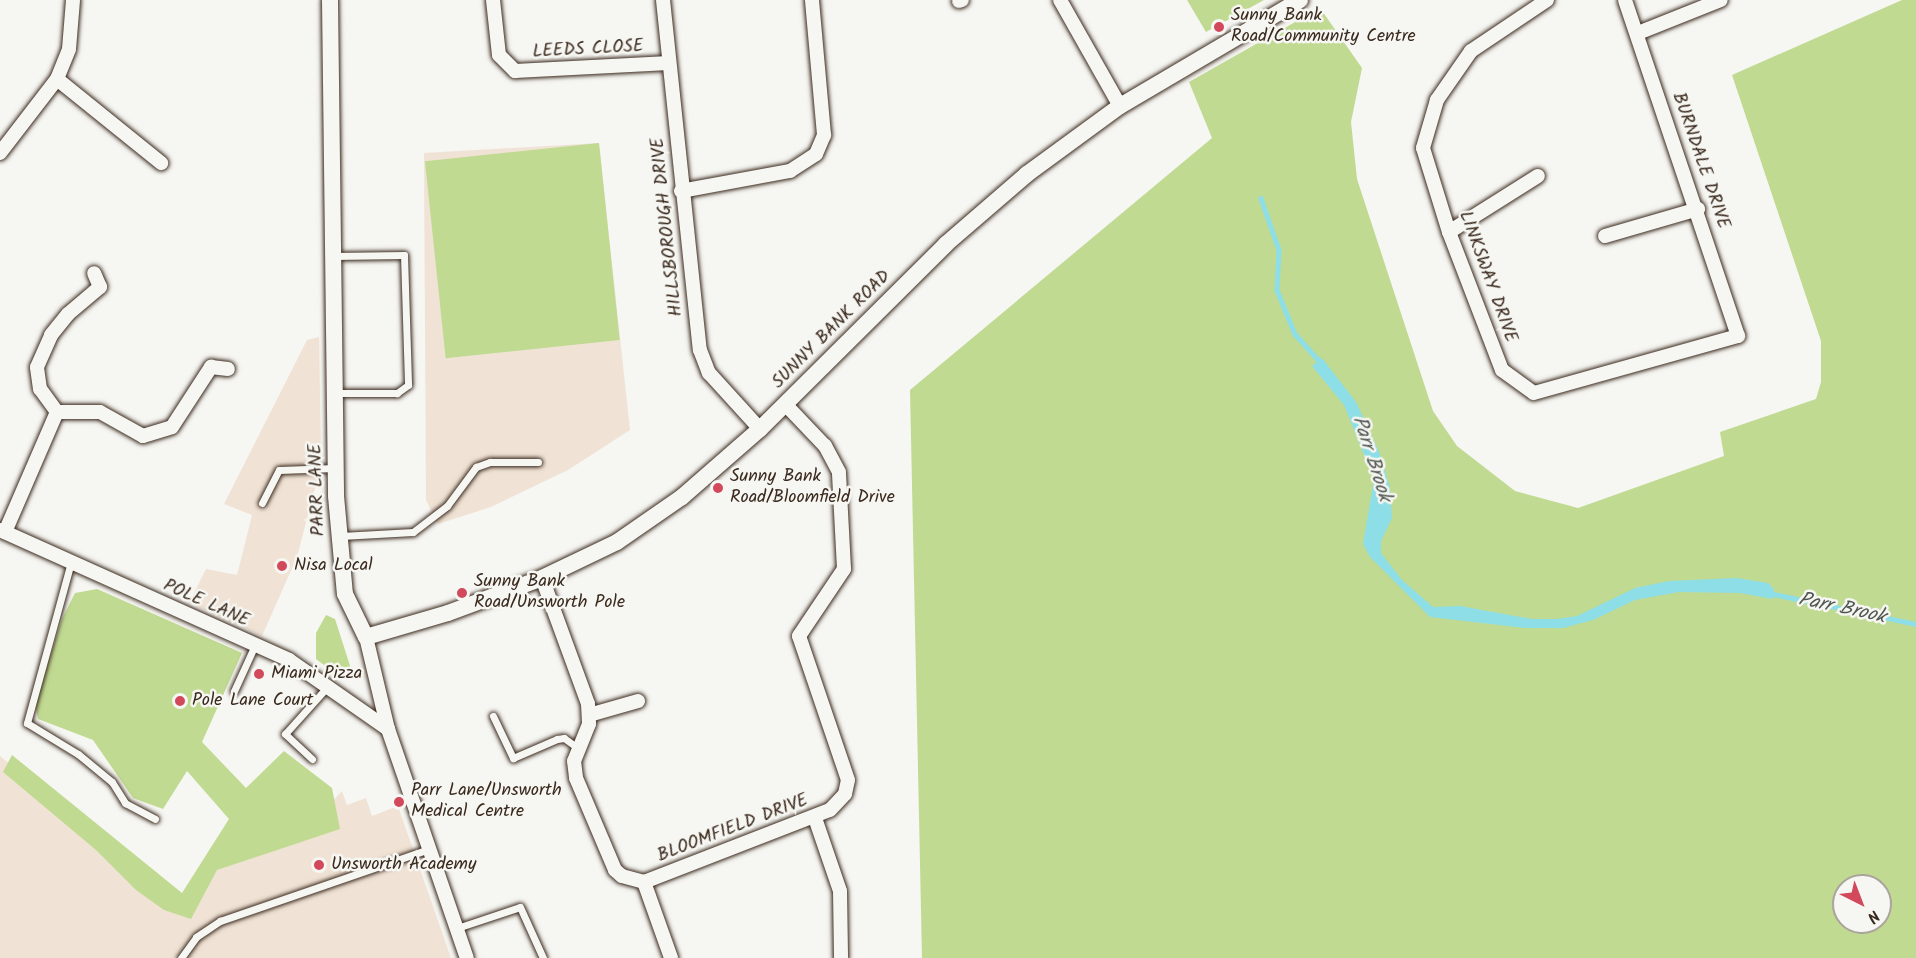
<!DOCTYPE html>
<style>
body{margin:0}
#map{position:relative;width:1916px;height:958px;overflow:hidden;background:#f6f6f2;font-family:Kalam,sans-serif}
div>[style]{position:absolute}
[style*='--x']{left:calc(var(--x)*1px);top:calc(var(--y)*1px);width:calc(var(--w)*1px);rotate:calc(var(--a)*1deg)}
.built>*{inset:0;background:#f0e3d5}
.green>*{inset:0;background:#c0da92;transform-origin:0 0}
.water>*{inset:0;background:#8ddee7}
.stream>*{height:4.5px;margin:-2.25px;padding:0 2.25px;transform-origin:2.25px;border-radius:2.25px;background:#8ddee7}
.roads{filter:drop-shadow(0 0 2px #3b2a1e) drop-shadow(0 0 2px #3b2a1e)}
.service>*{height:7px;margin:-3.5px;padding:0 3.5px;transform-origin:3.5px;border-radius:3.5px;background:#f6f6f2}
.minor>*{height:14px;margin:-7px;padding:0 7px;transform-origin:7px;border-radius:7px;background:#f6f6f2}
.tertiary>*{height:16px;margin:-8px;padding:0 8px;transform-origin:8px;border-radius:8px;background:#f6f6f2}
.dots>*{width:16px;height:16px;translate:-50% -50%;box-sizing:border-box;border:3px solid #f6f6f2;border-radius:50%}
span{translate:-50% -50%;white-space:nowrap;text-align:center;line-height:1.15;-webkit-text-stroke:5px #f6f6f2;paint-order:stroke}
.poi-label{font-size:18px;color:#3b2a1e}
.left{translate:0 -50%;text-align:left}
.street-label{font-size:18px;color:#3b2a1e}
.water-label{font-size:20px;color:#505750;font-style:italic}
.north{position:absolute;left:1832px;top:874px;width:60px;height:60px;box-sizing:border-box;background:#f6f6f2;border:2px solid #aba49d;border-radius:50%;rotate:138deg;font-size:16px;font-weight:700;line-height:24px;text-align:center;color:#3b2a1e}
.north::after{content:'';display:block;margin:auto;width:21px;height:27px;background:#d1495b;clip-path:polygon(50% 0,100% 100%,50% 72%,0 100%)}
</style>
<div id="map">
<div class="built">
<div style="clip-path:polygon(599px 143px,630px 430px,568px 470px,491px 507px,438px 524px,426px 500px,424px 153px)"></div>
<div style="clip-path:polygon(319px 337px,321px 465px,297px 557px,262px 636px,189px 603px,206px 569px,237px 575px,252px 515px,224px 504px,307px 340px)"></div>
<div style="clip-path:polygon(0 756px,192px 913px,241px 823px,327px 807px,342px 791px,347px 805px,366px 798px,372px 816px,398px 806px,451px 958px,0 958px)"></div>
</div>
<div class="green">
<div style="clip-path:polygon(1187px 0,1264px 0,1206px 32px)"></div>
<div style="clip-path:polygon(evenodd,1902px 0,1916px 0,1916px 958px,922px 958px,910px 390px,1212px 138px,1189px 82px,1320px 8px,1362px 68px,1351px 122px,1357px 179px,1433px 411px,1457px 446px,1515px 491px,1578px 508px,1724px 456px,1720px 432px,1816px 399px,1821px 382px,1821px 341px,1732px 75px,1902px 0,1844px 886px,1880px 886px,1880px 922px,1844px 922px,1844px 886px)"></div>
<div style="left:599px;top:143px;width:198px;height:175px;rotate:84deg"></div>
<div style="clip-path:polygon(97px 589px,242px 653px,202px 742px,246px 788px,284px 751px,332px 788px,340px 829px,217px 870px,191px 919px,164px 910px,136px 890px,96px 850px,3px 772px,12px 755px,182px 893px,229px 819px,187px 771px,163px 809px,133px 798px,93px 740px,38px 719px,35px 704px,62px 619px,75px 593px)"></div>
<div style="clip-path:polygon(326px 615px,335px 619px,352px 672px,334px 673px,316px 659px,316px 633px)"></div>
</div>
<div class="water">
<div style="clip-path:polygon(1322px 358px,1356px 402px,1380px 454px,1390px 488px,1392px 518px,1381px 541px,1381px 553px,1402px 580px,1433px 607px,1460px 606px,1532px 619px,1557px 619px,1577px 616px,1635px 588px,1669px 581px,1737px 578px,1768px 583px,1774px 589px,1773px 599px,1740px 593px,1679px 592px,1635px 600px,1593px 620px,1563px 628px,1525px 628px,1430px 617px,1370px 557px,1363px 544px,1374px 479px,1344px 405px,1312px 366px)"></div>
</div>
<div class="stream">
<div style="--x:1261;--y:198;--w:55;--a:70.9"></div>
<div style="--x:1279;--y:250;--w:40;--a:92.9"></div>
<div style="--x:1277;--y:290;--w:48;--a:67.8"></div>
<div style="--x:1295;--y:334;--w:42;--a:47.9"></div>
<div style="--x:1769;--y:593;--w:150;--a:11.9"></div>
</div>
<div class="roads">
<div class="service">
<div style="--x:333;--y:256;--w:71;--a:-0.8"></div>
<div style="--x:404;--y:255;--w:130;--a:88.2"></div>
<div style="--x:408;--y:385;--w:14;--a:144"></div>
<div style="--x:397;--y:393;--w:62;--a:180"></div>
<div style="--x:262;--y:503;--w:37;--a:-63"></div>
<div style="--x:279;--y:470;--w:56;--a:-2"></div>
<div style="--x:341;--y:536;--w:72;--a:-3.2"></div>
<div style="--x:413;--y:532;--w:43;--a:-37.4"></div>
<div style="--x:447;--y:506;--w:49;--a:-53.4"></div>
<div style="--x:476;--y:467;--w:15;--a:-20"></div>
<div style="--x:490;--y:462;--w:48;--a:0"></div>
<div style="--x:71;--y:562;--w:167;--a:105.3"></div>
<div style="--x:27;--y:723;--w:60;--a:31.3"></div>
<div style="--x:78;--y:754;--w:44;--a:39.5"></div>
<div style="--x:112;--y:782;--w:25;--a:58"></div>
<div style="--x:125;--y:803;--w:34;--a:28"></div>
<div style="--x:234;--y:691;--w:51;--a:-65.5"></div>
<div style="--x:493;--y:716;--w:47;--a:64.5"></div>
<div style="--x:513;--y:758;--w:48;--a:-23.4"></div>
<div style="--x:557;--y:739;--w:7;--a:-8"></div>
<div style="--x:564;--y:738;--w:17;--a:36"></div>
<div style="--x:312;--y:759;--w:37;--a:-137"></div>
<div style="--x:285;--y:734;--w:64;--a:-48.1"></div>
<div style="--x:457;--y:928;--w:66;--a:-18.4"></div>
<div style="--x:520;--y:907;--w:56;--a:65.7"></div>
<div style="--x:181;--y:958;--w:26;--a:-54"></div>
<div style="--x:196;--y:937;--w:29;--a:-34"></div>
<div style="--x:220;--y:921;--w:221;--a:-19"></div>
</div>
<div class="minor">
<div style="--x:493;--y:0;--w:55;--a:83.8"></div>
<div style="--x:499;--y:55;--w:23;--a:45"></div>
<div style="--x:515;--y:71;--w:154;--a:-3"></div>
<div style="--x:663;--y:0;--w:352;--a:84"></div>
<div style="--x:700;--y:350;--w:25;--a:69"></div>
<div style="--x:709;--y:373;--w:76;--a:47.7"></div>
<div style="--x:1060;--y:0;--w:122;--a:60.5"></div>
<div style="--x:1547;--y:0;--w:92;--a:146.1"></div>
<div style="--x:1471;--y:51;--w:60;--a:124.8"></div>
<div style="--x:1437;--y:100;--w:50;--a:106.3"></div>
<div style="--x:1423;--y:148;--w:88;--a:72.8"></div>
<div style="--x:1449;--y:232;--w:148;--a:69"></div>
<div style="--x:1502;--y:370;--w:39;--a:36"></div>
<div style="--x:1534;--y:393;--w:212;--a:-15.6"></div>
<div style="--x:1738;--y:336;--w:354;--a:-108.6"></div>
<div style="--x:959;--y:1;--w:3;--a:-18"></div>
<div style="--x:1638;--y:33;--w:89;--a:-21.7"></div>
<div style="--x:57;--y:79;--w:134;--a:38.9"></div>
<div style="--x:0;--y:153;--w:93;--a:-52.4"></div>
<div style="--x:57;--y:79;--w:32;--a:-68"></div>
<div style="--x:69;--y:49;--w:49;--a:-85.3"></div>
<div style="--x:681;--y:191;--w:111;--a:-10.4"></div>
<div style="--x:790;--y:171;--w:31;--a:-33"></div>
<div style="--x:816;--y:154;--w:21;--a:-67"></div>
<div style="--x:824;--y:135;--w:136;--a:-95.1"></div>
<div style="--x:1449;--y:232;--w:105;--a:-32.2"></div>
<div style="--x:1605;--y:236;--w:97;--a:-16.2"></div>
<div style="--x:57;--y:412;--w:43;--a:0"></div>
<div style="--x:100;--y:412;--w:49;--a:29.2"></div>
<div style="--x:143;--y:436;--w:30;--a:-17"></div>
<div style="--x:172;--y:427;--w:72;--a:-57"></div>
<div style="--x:211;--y:367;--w:17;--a:7"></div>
<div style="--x:0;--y:530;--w:317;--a:24.2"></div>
<div style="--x:289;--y:660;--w:121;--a:34.9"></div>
<div style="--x:5;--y:532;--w:131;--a:-66.6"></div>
<div style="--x:57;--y:412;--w:29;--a:-126"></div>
<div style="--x:40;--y:389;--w:22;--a:-98"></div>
<div style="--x:37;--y:367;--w:35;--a:-66"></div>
<div style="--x:51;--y:335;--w:27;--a:-51"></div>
<div style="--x:68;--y:314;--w:42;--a:-40.2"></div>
<div style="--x:100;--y:287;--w:15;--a:-113"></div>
<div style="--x:542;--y:578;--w:134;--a:69.9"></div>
<div style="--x:588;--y:704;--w:20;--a:87"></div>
<div style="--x:589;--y:724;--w:40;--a:112"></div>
<div style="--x:574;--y:761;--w:17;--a:83"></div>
<div style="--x:576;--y:778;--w:100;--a:67"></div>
<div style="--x:615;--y:870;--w:9;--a:41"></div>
<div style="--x:622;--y:876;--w:23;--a:15"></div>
<div style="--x:644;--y:882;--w:199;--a:-21.2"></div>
<div style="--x:830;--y:810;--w:22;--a:-47"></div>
<div style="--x:845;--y:794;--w:14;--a:-78"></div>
<div style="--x:848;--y:780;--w:152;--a:-108.8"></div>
<div style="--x:799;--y:636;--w:81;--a:-56.1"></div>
<div style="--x:844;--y:569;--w:97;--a:-93"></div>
<div style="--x:839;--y:472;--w:30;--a:-118"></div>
<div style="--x:825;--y:446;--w:58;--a:-133.6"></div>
<div style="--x:366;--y:637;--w:95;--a:76.6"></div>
<div style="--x:388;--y:729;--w:242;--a:71"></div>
<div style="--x:589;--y:715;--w:51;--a:-15.9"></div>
<div style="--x:815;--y:818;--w:77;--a:71.1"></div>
<div style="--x:840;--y:891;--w:67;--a:89.1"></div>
<div style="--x:644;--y:882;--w:81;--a:70.4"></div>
</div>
<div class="tertiary">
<div style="--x:330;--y:0;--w:496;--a:89.3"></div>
<div style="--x:336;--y:496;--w:98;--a:84.8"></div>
<div style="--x:345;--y:594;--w:48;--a:64"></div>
<div style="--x:366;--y:637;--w:85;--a:-16.3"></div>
<div style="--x:448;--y:613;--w:100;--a:-20.4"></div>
<div style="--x:542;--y:578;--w:83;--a:-25.6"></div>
<div style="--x:617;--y:542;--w:79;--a:-34.7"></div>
<div style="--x:682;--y:497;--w:103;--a:-41.1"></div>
<div style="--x:760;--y:429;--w:262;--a:-44.8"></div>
<div style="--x:946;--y:244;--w:107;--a:-40.8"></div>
<div style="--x:1027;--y:174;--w:115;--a:-36.2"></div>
<div style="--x:1120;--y:106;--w:209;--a:-30.5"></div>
</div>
</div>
<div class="dots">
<div style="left:1219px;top:27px;background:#d1495b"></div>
<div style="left:718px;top:488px;background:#d1495b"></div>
<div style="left:282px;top:566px;background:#d1495b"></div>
<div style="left:462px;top:593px;background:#d1495b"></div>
<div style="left:259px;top:674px;background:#d1495b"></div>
<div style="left:180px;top:701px;background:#d1495b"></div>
<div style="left:399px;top:802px;background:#d1495b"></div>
<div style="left:319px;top:865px;background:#d1495b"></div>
</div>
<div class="poi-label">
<span class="left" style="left:1231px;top:27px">Sunny Bank<br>Road/Community Centre</span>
<span class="left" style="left:730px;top:488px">Sunny Bank<br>Road/Bloomfield Drive</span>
<span class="left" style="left:294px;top:566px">Nisa Local</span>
<span class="left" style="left:474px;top:593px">Sunny Bank<br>Road/Unsworth Pole</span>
<span class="left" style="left:271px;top:674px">Miami Pizza</span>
<span class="left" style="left:192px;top:701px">Pole Lane Court</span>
<span class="left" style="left:411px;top:802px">Parr Lane/Unsworth<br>Medical Centre</span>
<span class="left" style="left:331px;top:865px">Unsworth Academy</span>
</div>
<div class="street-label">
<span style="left:588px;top:50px;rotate:-3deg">LEEDS CLOSE</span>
<span style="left:1700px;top:161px;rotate:71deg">BURNDALE DRIVE</span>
<span style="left:668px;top:227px;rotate:-96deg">HILLSBOROUGH DRIVE</span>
<span style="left:1487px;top:277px;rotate:70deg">LINKSWAY DRIVE</span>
<span style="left:832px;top:330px;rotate:-45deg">SUNNY BANK ROAD</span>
<span style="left:318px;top:490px;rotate:-92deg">PARR LANE</span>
<span style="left:206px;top:604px;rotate:24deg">POLE LANE</span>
<span style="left:733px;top:829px;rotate:-21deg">BLOOMFIELD DRIVE</span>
</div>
<div class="water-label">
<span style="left:1371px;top:459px;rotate:72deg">Parr Brook</span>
<span style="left:1842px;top:609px;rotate:12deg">Parr Brook</span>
</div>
<div class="north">N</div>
</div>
